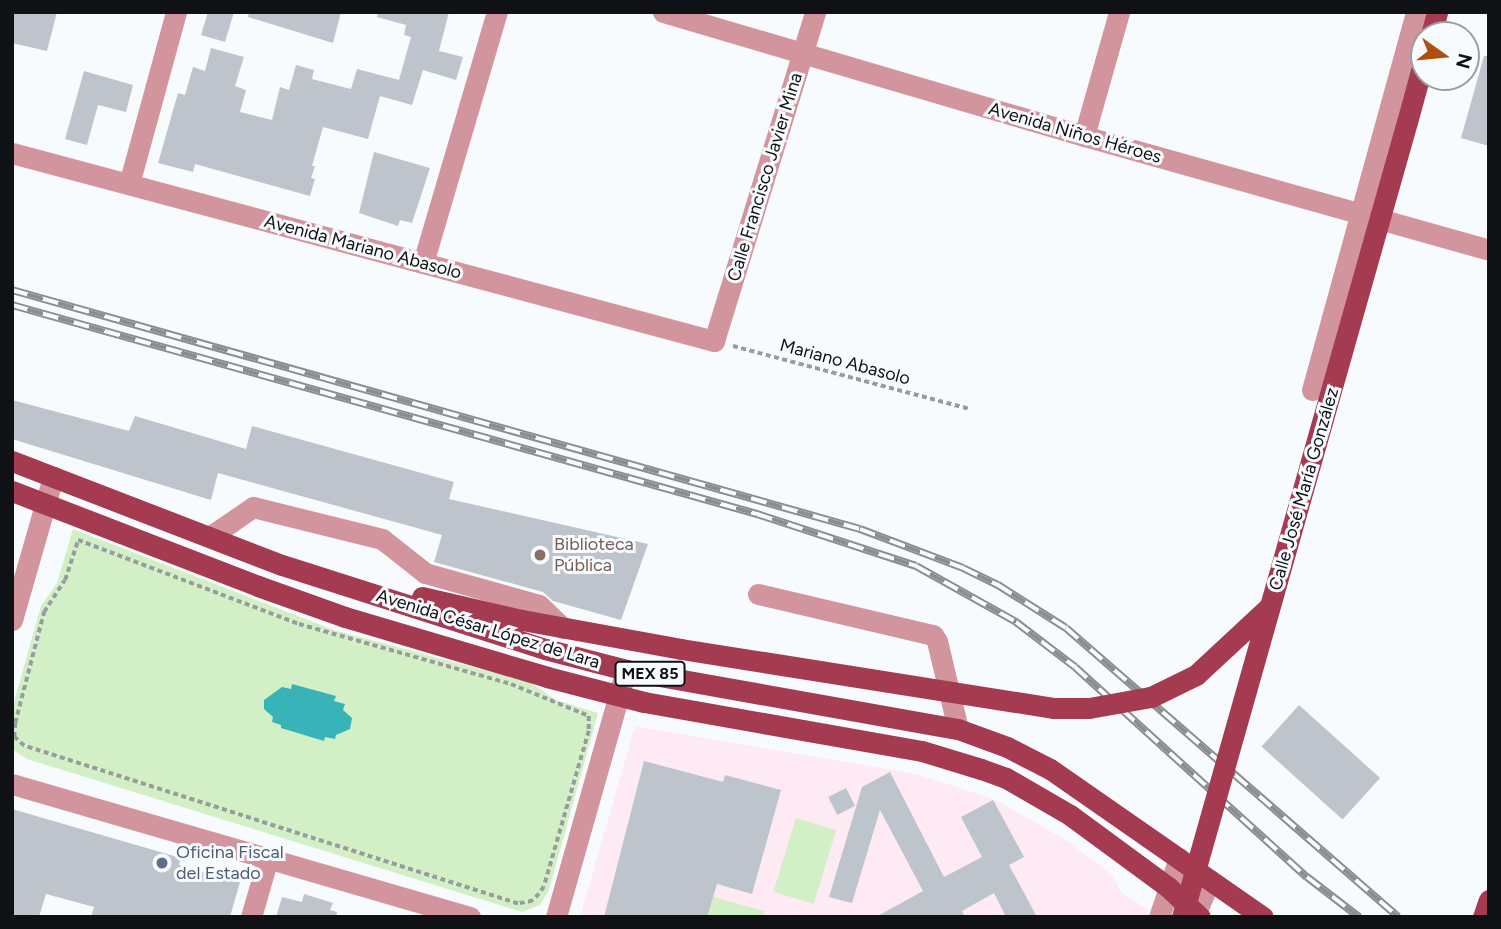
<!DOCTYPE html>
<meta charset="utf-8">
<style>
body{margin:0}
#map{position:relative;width:1501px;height:929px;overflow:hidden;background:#f8fbfe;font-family:Figtree,sans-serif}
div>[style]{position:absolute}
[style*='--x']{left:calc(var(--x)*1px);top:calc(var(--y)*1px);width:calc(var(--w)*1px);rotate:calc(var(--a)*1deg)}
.education>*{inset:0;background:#feeaf2}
.green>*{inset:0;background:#d3efc5;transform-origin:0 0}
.water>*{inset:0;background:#38b4b8}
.building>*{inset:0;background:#bec4cb;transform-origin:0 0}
.path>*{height:3.5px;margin-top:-1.75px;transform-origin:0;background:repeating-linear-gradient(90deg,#999c9f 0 5px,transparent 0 8.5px)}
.minor>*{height:21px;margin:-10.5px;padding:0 10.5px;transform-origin:10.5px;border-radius:10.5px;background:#d3959d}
.major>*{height:21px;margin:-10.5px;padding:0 10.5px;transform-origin:10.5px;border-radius:10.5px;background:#a53b51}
.rail>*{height:8px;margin-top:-4px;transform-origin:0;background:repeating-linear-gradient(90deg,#f8fbfe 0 16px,#8b8e91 0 32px);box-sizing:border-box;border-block:2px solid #8b8e91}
.major-bridge>*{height:21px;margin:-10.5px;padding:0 10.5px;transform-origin:10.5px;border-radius:10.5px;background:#a53b51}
.dots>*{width:19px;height:19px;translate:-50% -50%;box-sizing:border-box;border:4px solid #f8fbfe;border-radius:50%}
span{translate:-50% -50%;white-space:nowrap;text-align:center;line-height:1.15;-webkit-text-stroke:6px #f8fbfe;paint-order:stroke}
.shield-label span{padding:2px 5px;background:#f8fbfe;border:2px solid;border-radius:5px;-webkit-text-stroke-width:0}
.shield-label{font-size:16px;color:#0f1114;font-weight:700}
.street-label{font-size:18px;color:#0f1114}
.education-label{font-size:18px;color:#785e54}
.left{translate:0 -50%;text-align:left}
.service-label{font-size:18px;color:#4e5e75}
.frame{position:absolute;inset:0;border:14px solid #0f1114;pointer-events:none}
.north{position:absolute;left:1410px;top:21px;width:70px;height:70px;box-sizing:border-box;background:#f8fbfe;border:2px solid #9b9da0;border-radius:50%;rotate:105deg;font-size:19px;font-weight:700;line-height:28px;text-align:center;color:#0f1114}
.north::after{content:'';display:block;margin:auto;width:24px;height:32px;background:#b04e12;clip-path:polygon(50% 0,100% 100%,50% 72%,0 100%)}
</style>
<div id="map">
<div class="education">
<div style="clip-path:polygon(635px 726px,916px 774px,994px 799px,1066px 840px,1111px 874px,1122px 893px,1149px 910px,1147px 917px,580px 917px)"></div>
</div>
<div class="green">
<div style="clip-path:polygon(73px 529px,334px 630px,531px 683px,556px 700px,598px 713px,549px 890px,540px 905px,522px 912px,27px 759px,12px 749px,12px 709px,41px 606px,57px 583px)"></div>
<div style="left:796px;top:818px;width:42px;height:77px;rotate:17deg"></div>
<div style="clip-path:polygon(689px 890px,764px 911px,763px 917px,682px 917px)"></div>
</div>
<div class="water">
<div style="clip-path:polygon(292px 684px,336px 696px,334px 701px,345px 704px,343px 710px,352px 718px,350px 729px,336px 735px,335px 739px,325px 737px,324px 741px,281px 728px,281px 725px,272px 722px,273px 717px,264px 709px,264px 700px,282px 687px,291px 689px)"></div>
</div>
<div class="building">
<div style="clip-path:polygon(12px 12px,57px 12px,47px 51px,12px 43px)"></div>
<div style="clip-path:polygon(208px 12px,234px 12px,225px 42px,201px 35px)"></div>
<div style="clip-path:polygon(249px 12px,341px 12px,333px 43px,248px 17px)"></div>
<div style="clip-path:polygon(378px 12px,449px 12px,439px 51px,463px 57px,456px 80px,423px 70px,412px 105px,380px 96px,368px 139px,323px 127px,312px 166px,315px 166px,311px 178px,315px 179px,310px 196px,195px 164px,193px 172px,158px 163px,178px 93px,185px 95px,193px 67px,205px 71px,211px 48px,244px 57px,235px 86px,246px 90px,240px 112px,272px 120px,280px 87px,289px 90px,296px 65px,314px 70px,312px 79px,351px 89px,357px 69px,399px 80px,411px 37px,404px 35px,406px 25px,377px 17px)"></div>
<div style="clip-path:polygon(1484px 56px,1489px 56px,1489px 146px,1461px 138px)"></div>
<div style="clip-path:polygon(84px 71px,133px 85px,126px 112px,98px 105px,87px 145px,65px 139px)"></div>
<div style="clip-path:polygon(374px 152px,430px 168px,412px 223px,400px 220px,398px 226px,359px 213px)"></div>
<div style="clip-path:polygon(12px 400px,129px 431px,135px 416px,246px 449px,252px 426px,454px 482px,449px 499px,648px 544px,621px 620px,553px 601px,543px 592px,434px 562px,442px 535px,218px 473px,211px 500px,12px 439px)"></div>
<div style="left:1299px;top:705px;width:109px;height:56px;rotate:42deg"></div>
<div style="clip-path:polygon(644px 761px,723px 782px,725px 775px,781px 790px,752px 894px,717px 884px,707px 917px,604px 917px)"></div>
<div style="clip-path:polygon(890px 772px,944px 877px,982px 857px,961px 817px,993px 800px,1024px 857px,1009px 865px,1037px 917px,1006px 917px,994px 893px,962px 911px,965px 917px,876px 917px,923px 891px,880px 810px,852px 903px,829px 897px,862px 787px)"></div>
<div style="left:846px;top:788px;width:20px;height:20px;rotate:63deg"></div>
<div style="clip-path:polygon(12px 809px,181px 858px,179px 865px,240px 882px,230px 917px,91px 917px,94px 907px,46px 894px,39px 917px,12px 917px)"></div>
<div style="clip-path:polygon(304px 894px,333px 903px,330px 910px,337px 912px,336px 917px,276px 917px,282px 897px,302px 902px)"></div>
</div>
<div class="path">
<div style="--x:733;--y:346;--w:244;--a:14.9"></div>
<div style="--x:78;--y:540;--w:236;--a:20.8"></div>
<div style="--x:299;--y:624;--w:220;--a:15.8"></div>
<div style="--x:511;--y:684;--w:84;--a:22.3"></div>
<div style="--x:589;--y:716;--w:15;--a:90"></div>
<div style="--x:589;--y:731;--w:162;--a:106.1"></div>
<div style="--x:544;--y:887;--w:9;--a:126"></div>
<div style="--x:539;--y:894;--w:9;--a:131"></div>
<div style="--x:533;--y:901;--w:15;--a:169"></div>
<div style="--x:518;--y:904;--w:519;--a:-162.26"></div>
<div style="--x:24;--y:746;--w:13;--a:-138"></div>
<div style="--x:14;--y:737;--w:14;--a:-86"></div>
<div style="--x:15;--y:723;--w:115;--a:-75.4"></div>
<div style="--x:44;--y:612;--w:38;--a:-57"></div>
<div style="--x:65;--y:580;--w:42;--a:-72"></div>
</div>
<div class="minor">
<div style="--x:663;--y:12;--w:439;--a:16.4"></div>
<div style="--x:1084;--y:136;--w:421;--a:15.7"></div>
<div style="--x:1084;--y:136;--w:129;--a:-74.2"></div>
<div style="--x:12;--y:153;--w:727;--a:14.99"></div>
<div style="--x:714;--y:341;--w:344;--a:-72.9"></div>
<div style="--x:129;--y:184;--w:178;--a:-74.7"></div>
<div style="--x:423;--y:263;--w:262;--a:-73.6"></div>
<div style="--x:1312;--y:390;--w:392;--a:-74.6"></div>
<div style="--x:211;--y:536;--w:51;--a:-34.6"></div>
<div style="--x:253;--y:507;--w:133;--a:13.9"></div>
<div style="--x:382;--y:539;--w:55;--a:38.3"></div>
<div style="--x:425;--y:573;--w:118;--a:15.7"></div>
<div style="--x:539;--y:605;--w:33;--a:44"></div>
<div style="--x:758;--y:594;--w:180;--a:13.2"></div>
<div style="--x:933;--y:635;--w:7;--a:56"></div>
<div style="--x:937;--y:641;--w:90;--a:76.6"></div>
<div style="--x:12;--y:620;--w:149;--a:-74"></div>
<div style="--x:12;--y:784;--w:477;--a:16.2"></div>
<div style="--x:251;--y:917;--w:61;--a:-73.9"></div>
<div style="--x:556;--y:917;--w:257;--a:-74.2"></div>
<div style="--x:1159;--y:917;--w:62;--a:-71.3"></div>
<div style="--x:1194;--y:917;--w:40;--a:-66.6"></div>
</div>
<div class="major">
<div style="--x:1431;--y:35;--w:24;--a:-75"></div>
<div style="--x:1407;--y:122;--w:64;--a:-74.7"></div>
<div style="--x:12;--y:461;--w:289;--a:21.1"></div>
<div style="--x:282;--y:565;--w:276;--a:17.7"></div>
<div style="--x:545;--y:649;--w:84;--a:14.5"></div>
<div style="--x:626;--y:670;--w:337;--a:10.1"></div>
<div style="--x:958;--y:729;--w:52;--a:20.2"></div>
<div style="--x:1007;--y:747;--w:48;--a:27.1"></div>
<div style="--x:1050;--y:769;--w:259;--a:34.8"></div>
<div style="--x:12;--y:491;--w:264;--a:21.1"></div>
<div style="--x:258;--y:586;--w:92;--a:19.6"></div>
<div style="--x:345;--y:617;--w:211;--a:16.5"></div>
<div style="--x:547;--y:677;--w:100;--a:14.5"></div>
<div style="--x:644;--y:702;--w:282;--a:10"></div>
<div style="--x:922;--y:751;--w:62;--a:17"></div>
<div style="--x:981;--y:769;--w:27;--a:20"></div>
<div style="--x:1006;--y:778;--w:74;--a:30"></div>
<div style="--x:1070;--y:815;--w:122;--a:36.3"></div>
<div style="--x:1168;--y:887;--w:44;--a:43.2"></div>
<div style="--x:422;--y:597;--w:103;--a:13"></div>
<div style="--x:522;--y:620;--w:162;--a:10.3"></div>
<div style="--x:1483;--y:917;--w:18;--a:-71"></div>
</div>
<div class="rail">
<div style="--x:12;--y:290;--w:881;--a:15.74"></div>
<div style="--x:860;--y:529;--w:110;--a:20.7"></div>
<div style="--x:963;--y:568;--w:39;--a:26"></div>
<div style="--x:998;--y:585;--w:80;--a:32.3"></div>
<div style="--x:1066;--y:628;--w:440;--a:41"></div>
<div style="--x:12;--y:305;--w:774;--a:15.67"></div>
<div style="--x:757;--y:514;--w:167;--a:18.1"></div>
<div style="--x:916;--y:566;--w:115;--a:29.2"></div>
<div style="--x:1016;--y:622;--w:74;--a:37.3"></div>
<div style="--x:1075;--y:667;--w:313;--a:42.2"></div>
<div style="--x:1307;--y:877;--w:66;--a:37.6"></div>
</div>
<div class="major-bridge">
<div style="--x:681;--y:649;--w:378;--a:9"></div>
<div style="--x:1054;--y:708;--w:35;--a:0"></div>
<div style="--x:1089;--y:708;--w:63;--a:-10.1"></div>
<div style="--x:1151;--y:697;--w:50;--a:-26.1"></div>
<div style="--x:1196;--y:675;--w:98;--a:-42.9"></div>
<div style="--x:1182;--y:917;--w:826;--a:-74.2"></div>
</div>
<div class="dots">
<div style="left:540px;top:555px;background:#8d6e63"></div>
<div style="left:162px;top:863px;background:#5c6f8a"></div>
</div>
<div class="shield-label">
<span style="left:650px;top:674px">MEX 85</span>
</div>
<div class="street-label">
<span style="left:1075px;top:133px;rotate:16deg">Avenida Niños Héroes</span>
<span style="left:765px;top:177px;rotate:-73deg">Calle Francisco Javier Mina</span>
<span style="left:363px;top:247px;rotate:15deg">Avenida Mariano Abasolo</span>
<span style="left:845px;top:362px;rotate:15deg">Mariano Abasolo</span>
<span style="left:1304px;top:489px;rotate:-74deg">Calle José María González</span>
<span style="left:488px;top:629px;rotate:17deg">Avenida César López de Lara</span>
</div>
<div class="education-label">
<span class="left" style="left:554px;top:555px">Biblioteca<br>Pública</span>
</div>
<div class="service-label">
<span class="left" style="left:176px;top:863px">Oficina Fiscal<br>del Estado</span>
</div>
<div class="frame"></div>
<div class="north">N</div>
</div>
